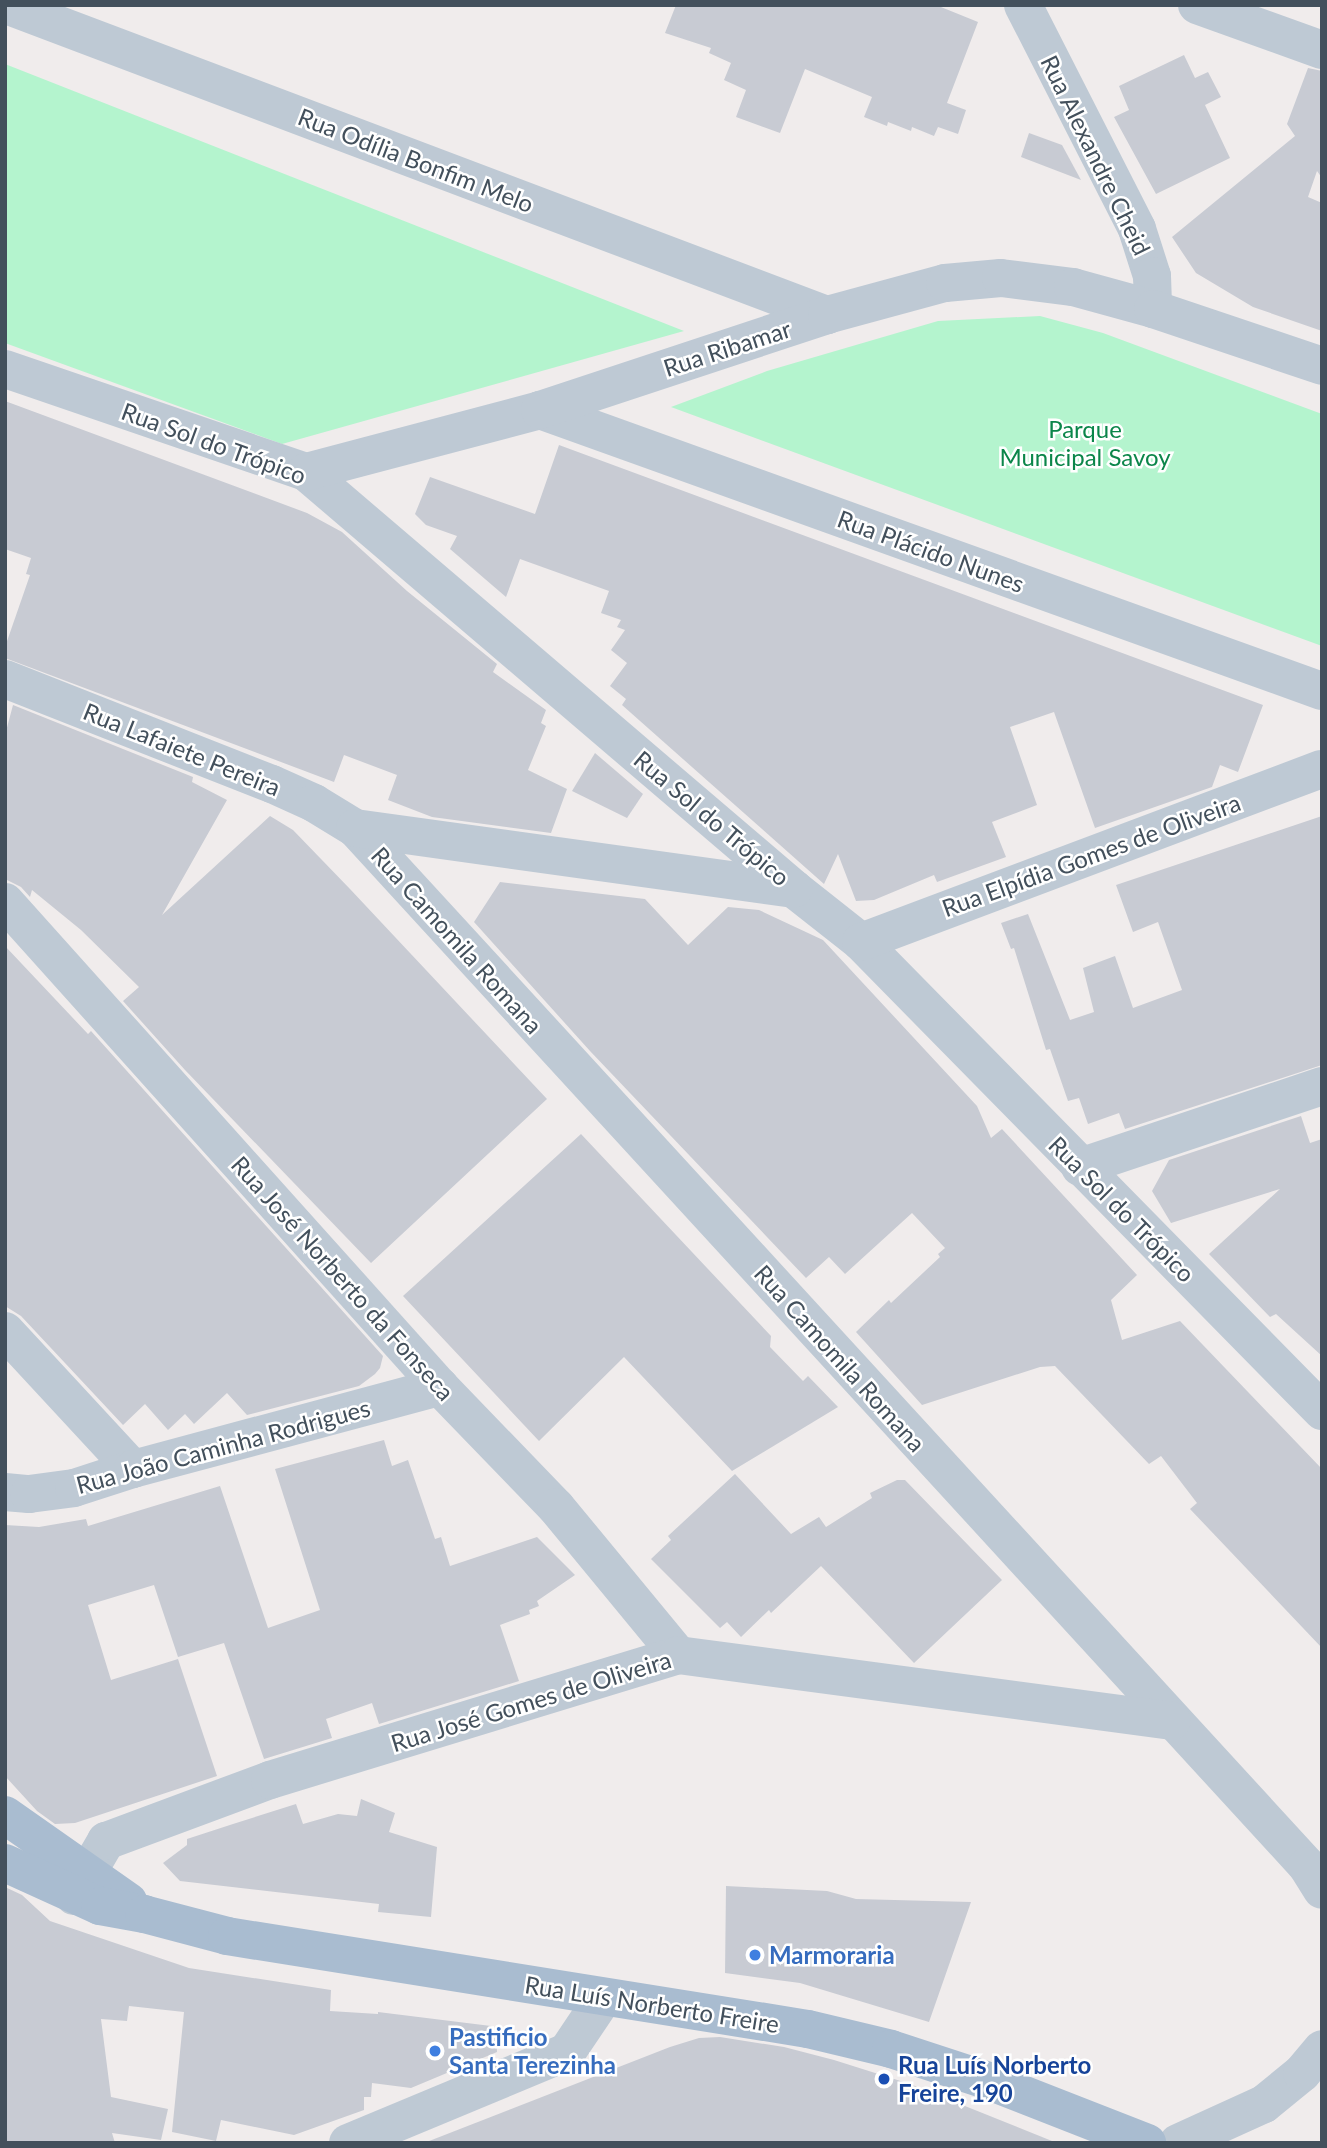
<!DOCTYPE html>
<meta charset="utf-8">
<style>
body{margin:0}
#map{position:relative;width:1327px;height:2148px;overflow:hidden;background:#f0ecec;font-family:Lato,sans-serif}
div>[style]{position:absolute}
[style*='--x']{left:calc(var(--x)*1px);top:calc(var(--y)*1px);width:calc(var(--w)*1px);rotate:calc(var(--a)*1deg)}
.green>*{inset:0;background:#b4f4ce}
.building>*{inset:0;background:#c8cbd3}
.minor>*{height:38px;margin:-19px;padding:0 19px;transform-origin:19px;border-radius:19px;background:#bec9d4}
.major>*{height:38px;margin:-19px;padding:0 19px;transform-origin:19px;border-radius:19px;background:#a9bcd0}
.dots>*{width:19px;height:19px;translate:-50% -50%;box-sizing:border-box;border:4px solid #fff;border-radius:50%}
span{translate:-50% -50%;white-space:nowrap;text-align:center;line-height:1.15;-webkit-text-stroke:5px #fff;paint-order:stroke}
.street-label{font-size:24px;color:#43505c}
.park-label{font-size:24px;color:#0b864a}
.shop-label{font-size:24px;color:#366cbe;font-weight:700}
.left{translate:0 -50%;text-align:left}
.transit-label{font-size:24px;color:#164399;font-weight:700}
.frame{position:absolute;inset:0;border:7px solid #43505c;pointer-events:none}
</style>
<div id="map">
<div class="green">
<div style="clip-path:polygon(5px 64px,684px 331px,282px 444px,5px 343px)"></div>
<div style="clip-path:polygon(1040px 316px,1103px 333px,1322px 414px,1322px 646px,671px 407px,767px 371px,938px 321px)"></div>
</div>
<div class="building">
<div style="clip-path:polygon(676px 5px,936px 5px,978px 22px,947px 103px,966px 110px,958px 134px,938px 127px,934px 136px,912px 127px,911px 131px,888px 122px,887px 126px,864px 117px,872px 97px,805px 69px,780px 133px,736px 117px,746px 90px,724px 80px,731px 63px,709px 53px,711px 48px,665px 33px)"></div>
<div style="clip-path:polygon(1184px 55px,1195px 78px,1208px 72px,1221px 97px,1205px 105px,1230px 158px,1156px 194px,1114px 117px,1129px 110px,1119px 86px)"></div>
<div style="clip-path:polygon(1308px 68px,1322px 71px,1322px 178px,1317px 171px,1308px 197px,1322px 203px,1322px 331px,1253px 307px,1196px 273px,1172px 237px,1295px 136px,1287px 124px)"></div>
<div style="clip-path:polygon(1029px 133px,1062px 145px,1081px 180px,1021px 157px)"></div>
<div style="clip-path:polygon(5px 401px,307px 513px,342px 532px,407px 591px,497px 664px,493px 672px,546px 710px,541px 723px,546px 726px,528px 770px,567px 789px,551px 833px,432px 817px,388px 800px,397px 775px,344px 755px,334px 782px,5px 658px,5px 647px,30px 575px,26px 574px,31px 558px,5px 549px)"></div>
<div style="clip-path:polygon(559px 445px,1263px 705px,1238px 772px,1220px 765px,1212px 787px,1095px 828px,1054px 712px,1010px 727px,1037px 805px,992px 822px,1006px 857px,937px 882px,934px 875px,874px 900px,856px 901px,838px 854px,824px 884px,622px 705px,626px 699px,610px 686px,627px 663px,611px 650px,625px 630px,617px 627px,621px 620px,601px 613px,609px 591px,520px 559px,506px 597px,450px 549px,457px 536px,426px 525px,415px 514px,430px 477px,535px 514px)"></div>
<div style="clip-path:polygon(13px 705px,193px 777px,192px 782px,227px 800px,162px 915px,270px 816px,293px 830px,350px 889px,547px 1099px,371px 1263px,185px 1070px,123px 1001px,139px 987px,81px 930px,32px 890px,30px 897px,21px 887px,5px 879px,5px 735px)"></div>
<div style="clip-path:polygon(595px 753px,643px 794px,627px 818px,572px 791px)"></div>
<div style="clip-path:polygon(1322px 816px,1322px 1065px,1125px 1129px,1119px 1113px,1088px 1124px,1079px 1098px,1068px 1101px,1050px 1049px,1046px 1050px,1014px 948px,1011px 949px,1001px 923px,1028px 914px,1070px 1020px,1094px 1012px,1083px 968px,1115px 956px,1133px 1008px,1182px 990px,1158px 922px,1133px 932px,1116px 885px)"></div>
<div style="clip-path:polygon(500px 882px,645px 899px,688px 945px,728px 907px,759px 910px,823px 940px,977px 1106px,991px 1138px,1002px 1129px,1137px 1275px,1111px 1300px,1122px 1340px,1180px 1321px,1322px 1469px,1322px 1648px,1190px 1509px,1197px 1503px,1161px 1456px,1149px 1464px,1055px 1366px,1040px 1367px,922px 1405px,856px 1332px,889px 1300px,891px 1303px,940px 1257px,938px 1254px,945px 1248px,912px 1213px,845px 1274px,829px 1257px,806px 1278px,590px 1051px,474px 922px)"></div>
<div style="clip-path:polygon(5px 946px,88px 1034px,91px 1031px,383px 1356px,380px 1368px,375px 1374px,359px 1386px,247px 1415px,227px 1393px,194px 1424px,185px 1414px,168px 1430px,145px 1404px,123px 1425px,21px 1316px,5px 1306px)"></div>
<div style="clip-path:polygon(1301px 1116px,1310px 1143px,1322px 1139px,1322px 1356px,1276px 1314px,1270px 1317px,1209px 1254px,1280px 1189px,1171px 1223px,1152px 1191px,1169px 1160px)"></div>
<div style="clip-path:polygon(581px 1134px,771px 1336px,770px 1347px,803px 1381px,808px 1376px,838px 1407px,732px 1471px,624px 1357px,539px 1441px,403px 1296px)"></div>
<div style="clip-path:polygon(384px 1440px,392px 1466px,408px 1460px,435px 1539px,441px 1537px,450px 1566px,537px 1537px,575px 1575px,537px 1601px,539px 1606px,529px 1610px,530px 1614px,500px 1625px,519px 1681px,379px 1724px,372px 1703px,326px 1719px,332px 1738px,264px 1759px,224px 1643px,178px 1657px,154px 1585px,88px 1605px,111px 1680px,178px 1659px,217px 1776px,75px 1823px,55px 1824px,37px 1811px,5px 1776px,5px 1525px,39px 1527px,86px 1519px,88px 1526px,220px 1486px,268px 1628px,320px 1610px,275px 1469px)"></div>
<div style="clip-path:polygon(735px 1474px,791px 1534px,819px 1517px,826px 1527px,872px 1498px,870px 1493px,897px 1480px,905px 1480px,1002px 1580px,914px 1663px,821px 1566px,771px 1613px,769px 1610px,741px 1637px,727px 1622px,720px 1628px,651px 1559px,671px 1540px,668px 1536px)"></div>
<div style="clip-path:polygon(361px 1799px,395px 1813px,389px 1832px,437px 1847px,431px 1917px,378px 1912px,379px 1904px,180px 1881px,163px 1863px,187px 1845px,187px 1839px,233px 1824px,296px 1804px,303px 1824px,338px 1814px,357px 1816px)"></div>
<div style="clip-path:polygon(726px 1886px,827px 1891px,856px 1899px,971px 1902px,929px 2022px,800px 1983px,725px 1973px)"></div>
<div style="clip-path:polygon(5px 1887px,22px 1895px,50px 1921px,189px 1968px,331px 1990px,330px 2011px,378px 2014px,378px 2012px,491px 2026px,496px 2034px,497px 2052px,411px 2088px,372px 2083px,371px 2097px,364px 2097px,364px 2110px,294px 2135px,221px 2120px,216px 2141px,172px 2132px,184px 2012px,129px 2006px,127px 2021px,101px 2019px,111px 2097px,168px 2109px,161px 2140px,112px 2133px,115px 2143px,5px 2143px)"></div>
<div style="clip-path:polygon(720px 2037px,784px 2047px,834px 2060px,910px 2084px,1057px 2143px,424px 2143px,670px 2047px,699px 2038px)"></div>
</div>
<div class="minor">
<div style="--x:6;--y:5;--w:878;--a:20.69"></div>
<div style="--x:1023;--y:5;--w:251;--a:63"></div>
<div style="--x:1137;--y:229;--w:49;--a:72.3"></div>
<div style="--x:1152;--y:276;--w:33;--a:88"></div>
<div style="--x:1197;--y:5;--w:133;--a:19.8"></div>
<div style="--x:5;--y:369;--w:318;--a:18.9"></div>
<div style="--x:306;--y:472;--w:642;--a:40.51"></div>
<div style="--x:794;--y:889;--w:85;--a:38.3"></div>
<div style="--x:861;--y:942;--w:658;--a:45.49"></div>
<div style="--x:540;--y:410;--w:831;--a:19.77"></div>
<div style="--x:306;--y:472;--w:242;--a:-14.8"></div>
<div style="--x:540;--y:410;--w:302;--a:-18.3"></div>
<div style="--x:827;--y:315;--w:122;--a:-15.2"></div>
<div style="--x:945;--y:283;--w:56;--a:-5.1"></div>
<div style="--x:1001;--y:278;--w:73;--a:7.1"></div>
<div style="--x:1073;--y:287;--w:83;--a:15.4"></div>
<div style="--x:1153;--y:309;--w:178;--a:18.6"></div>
<div style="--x:5;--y:679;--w:287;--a:21.5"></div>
<div style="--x:272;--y:784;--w:46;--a:24.3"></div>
<div style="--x:314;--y:803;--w:48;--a:31.4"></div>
<div style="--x:355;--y:828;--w:1408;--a:47.47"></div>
<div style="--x:1307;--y:1866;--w:28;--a:58"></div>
<div style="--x:355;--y:828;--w:443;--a:7.9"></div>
<div style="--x:5;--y:902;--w:651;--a:48.11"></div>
<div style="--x:440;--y:1387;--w:167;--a:46"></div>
<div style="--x:556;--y:1507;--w:192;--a:50.5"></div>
<div style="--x:861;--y:942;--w:492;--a:-20.6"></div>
<div style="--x:1080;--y:1167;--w:255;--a:-18.5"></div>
<div style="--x:5;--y:1331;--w:188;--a:47.2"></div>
<div style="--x:5;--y:1492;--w:24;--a:5"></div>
<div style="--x:29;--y:1494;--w:45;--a:-7.6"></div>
<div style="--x:74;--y:1488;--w:62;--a:-17.9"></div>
<div style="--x:133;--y:1469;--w:318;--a:-15"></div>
<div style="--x:74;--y:1896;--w:64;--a:-59.8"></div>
<div style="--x:106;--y:1841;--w:175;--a:-20.4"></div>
<div style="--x:270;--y:1780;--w:427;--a:-17"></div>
<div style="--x:678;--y:1655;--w:498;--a:7.6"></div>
<div style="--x:348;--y:2143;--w:237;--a:-22.6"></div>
<div style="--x:567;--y:2052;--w:66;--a:-56.1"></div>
<div style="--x:1178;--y:2143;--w:94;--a:-24.4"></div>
<div style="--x:1264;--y:2104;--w:49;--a:-39.2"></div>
<div style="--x:1302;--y:2073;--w:31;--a:-50"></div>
</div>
<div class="major">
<div style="--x:5;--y:1815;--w:151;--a:35.1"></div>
<div style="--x:5;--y:1863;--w:104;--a:24.4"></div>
<div style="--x:100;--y:1906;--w:45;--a:10.3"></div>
<div style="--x:144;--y:1914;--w:86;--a:14.8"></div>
<div style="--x:227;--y:1936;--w:588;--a:9.09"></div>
<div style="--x:808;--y:2029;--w:85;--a:13.5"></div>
<div style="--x:891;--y:2049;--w:103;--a:18.1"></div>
<div style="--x:989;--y:2081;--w:170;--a:21.4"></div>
</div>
<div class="dots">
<div style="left:755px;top:1955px;background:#3f7fe0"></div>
<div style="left:435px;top:2051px;background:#3f7fe0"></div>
<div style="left:884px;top:2079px;background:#1a4fb4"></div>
</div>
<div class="street-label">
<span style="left:1096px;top:155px;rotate:64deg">Rua Alexandre Cheid</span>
<span style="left:416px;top:160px;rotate:21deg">Rua Odília Bonfim Melo</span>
<span style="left:727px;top:348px;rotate:-18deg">Rua Ribamar</span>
<span style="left:214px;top:443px;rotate:20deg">Rua Sol do Trópico</span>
<span style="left:931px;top:551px;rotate:20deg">Rua Plácido Nunes</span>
<span style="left:182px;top:749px;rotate:22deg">Rua Lafaiete Pereira</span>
<span style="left:712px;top:818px;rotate:40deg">Rua Sol do Trópico</span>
<span style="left:1091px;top:855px;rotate:-20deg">Rua Elpídia Gomes de Oliveira</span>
<span style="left:457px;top:940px;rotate:48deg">Rua Camomila Romana</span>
<span style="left:1122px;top:1209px;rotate:45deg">Rua Sol do Trópico</span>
<span style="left:343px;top:1278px;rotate:48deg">Rua José Norberto da Fonseca</span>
<span style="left:840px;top:1358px;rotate:48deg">Rua Camomila Romana</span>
<span style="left:223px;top:1446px;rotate:-15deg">Rua João Caminha Rodrigues</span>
<span style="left:531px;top:1701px;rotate:-17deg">Rua José Gomes de Oliveira</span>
<span style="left:652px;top:2004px;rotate:9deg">Rua Luís Norberto Freire</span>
</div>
<div class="park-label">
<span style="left:1085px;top:443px">Parque<br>Municipal Savoy</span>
</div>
<div class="shop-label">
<span class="left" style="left:769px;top:1955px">Marmoraria</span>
<span class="left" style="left:449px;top:2051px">Pastificio<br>Santa Terezinha</span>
</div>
<div class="transit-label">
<span class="left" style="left:898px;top:2079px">Rua Luís Norberto<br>Freire, 190</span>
</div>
<div class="frame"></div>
</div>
